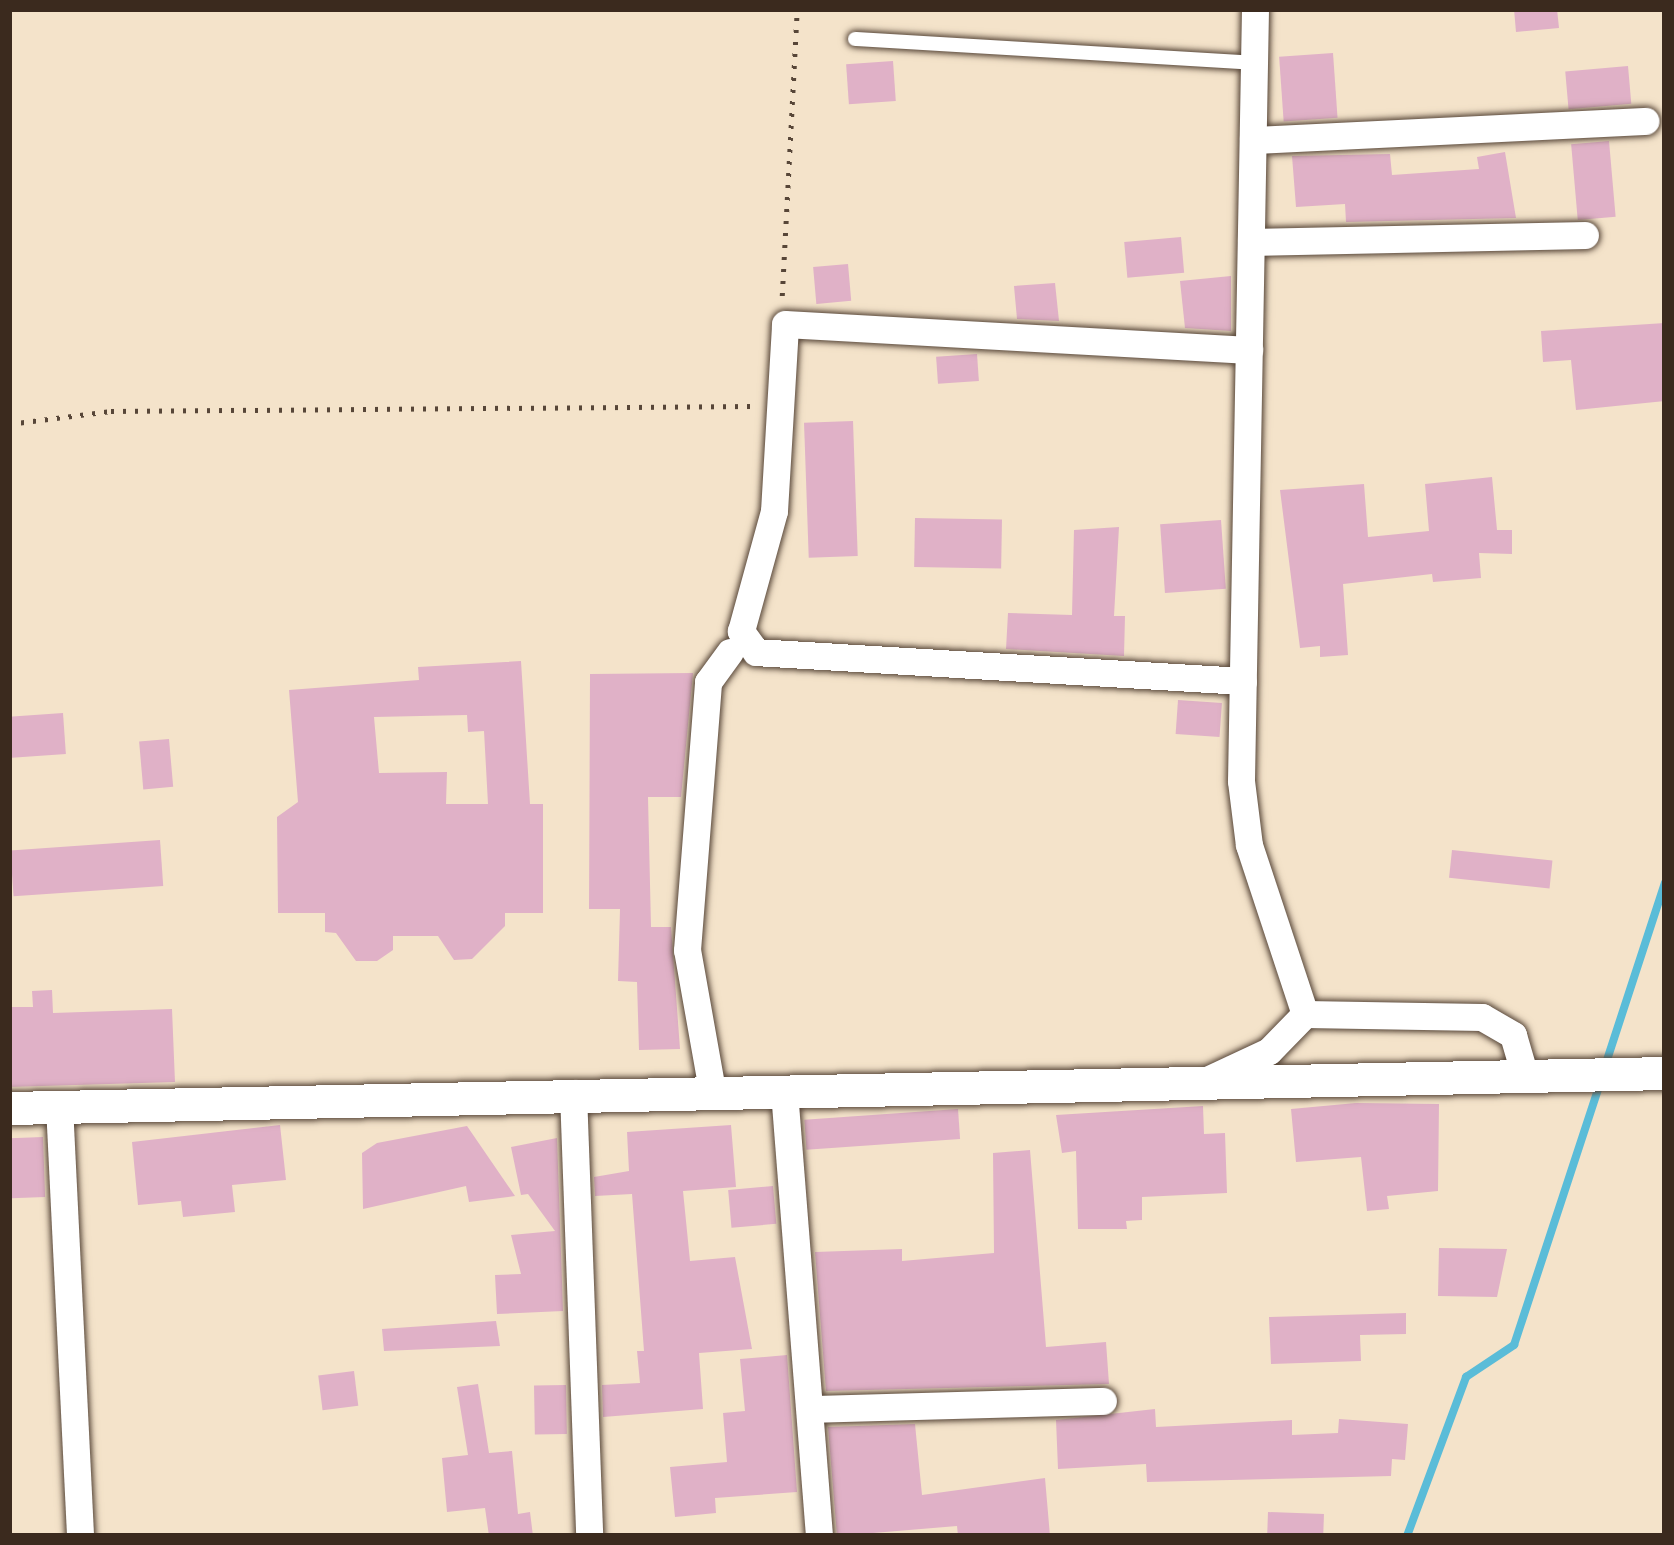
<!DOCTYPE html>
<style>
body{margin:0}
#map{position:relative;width:1674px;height:1545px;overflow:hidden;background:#f4e3ca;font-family:Sriracha,sans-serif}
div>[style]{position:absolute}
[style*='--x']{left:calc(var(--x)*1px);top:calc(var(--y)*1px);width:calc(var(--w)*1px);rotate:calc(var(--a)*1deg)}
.stream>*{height:8px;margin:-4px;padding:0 4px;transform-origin:4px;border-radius:4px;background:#5abcd8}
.building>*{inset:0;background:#e0b1c7;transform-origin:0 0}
.path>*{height:4.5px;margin-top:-2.25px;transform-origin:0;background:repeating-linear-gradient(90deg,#574638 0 3px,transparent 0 12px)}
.roads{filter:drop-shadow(0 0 3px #574638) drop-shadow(0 0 3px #574638)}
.service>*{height:14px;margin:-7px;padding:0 7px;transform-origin:7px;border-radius:7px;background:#fff}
.minor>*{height:27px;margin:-13.5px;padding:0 13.5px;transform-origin:13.5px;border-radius:13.5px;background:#fff}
.tertiary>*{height:33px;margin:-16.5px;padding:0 16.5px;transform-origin:16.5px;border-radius:16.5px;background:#fff}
span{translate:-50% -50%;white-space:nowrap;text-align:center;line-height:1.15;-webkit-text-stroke:9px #fff;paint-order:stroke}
.frame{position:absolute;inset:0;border:12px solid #3b2a1e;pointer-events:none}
</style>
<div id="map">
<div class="stream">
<div style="--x:1606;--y:1063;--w:190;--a:-71.9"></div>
<div style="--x:1407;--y:1536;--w:170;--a:-69.6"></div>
<div style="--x:1466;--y:1377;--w:58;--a:-33.7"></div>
<div style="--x:1514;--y:1345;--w:276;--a:-71.8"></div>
</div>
<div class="building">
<div style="clip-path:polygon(1514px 9px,1557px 9px,1559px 28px,1516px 32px)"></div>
<div style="left:1333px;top:53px;width:65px;height:54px;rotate:86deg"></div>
<div style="left:893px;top:61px;width:40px;height:47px;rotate:86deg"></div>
<div style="left:1628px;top:66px;width:38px;height:63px;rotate:85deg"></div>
<div style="left:1609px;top:141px;width:76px;height:38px;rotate:85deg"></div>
<div style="clip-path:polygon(1505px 152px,1516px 218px,1346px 222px,1345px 204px,1296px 207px,1292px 156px,1390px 154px,1392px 175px,1479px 169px,1477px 157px)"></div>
<div style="left:1181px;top:237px;width:36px;height:57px;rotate:85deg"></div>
<div style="left:848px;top:264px;width:37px;height:35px;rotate:85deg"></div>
<div style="clip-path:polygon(1231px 276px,1231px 331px,1185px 328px,1180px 281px)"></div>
<div style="clip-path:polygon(1055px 283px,1059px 321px,1017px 319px,1014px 286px)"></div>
<div style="clip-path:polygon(1665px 323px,1665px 401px,1576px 410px,1571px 360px,1543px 362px,1541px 331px)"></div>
<div style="left:977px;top:354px;width:27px;height:41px;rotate:86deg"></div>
<div style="left:853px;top:421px;width:135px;height:49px;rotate:88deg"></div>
<div style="clip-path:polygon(1492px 477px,1497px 530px,1512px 530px,1512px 554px,1479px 553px,1481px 578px,1433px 582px,1432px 574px,1343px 584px,1348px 655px,1320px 657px,1320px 646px,1300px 648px,1280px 490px,1364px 484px,1368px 537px,1429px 531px,1425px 484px)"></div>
<div style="left:915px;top:518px;width:87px;height:49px;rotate:1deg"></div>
<div style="left:1221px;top:520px;width:69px;height:61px;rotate:86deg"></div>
<div style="clip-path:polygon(1119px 527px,1114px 616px,1125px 616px,1124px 656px,1006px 649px,1008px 613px,1072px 615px,1074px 530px)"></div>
<div style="clip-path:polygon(evenodd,521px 661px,530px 804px,543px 804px,543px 913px,505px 913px,505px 926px,472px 959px,454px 960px,438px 936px,393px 936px,393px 950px,377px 961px,356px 961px,336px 933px,325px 932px,325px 913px,278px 913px,277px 817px,298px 802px,289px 690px,419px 680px,418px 667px,521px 661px,467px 715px,468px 732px,484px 731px,488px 804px,446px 804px,447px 772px,379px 773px,374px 717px,467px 715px)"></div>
<div style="clip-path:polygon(693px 673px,681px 797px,648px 797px,651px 927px,671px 927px,680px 1049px,639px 1050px,637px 982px,618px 981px,620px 909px,589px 909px,590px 674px)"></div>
<div style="left:1178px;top:700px;width:44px;height:34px;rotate:4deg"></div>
<div style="left:63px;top:713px;width:41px;height:54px;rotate:86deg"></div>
<div style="left:169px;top:739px;width:48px;height:30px;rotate:85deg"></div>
<div style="left:160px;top:840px;width:46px;height:150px;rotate:86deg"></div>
<div style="left:1452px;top:850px;width:101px;height:28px;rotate:6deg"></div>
<div style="clip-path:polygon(52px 990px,53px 1013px,172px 1009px,175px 1082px,9px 1087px,9px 1007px,33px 1007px,32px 991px)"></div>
<div style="clip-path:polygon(1356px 1103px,1439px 1104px,1438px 1191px,1387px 1196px,1389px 1209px,1367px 1211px,1361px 1157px,1296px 1162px,1291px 1109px)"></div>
<div style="clip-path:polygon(1203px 1106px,1204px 1134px,1225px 1133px,1227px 1193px,1142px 1197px,1142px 1220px,1126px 1221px,1127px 1229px,1078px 1229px,1076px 1151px,1062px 1153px,1056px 1115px)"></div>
<div style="left:958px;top:1109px;width:30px;height:154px;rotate:86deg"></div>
<div style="clip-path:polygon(280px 1125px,286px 1180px,232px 1185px,235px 1212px,183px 1217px,181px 1201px,138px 1205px,132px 1142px)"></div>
<div style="clip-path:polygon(731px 1125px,736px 1187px,683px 1191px,690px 1261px,735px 1257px,752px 1349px,699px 1353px,703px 1409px,603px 1417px,602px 1385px,640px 1383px,637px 1351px,644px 1351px,632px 1194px,595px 1196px,594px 1177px,629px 1171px,627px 1132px)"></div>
<div style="clip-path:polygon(467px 1126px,515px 1196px,469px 1202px,466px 1186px,363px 1209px,362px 1153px,377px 1143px)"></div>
<div style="left:43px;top:1137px;width:60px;height:34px;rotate:88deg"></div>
<div style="clip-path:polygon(557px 1138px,563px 1311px,497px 1314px,495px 1275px,521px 1274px,511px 1235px,555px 1231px,528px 1194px,521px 1195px,511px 1147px)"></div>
<div style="clip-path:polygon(1030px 1150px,1046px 1347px,1106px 1342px,1109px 1384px,826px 1391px,815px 1252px,902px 1249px,902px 1261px,994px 1253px,993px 1153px)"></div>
<div style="left:773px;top:1186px;width:38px;height:45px;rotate:85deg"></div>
<div style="clip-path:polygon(1439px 1248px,1507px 1249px,1497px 1297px,1438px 1296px)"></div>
<div style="clip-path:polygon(1406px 1313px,1406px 1334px,1360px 1335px,1361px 1361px,1271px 1364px,1269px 1317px)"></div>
<div style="clip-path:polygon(496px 1321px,500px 1346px,384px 1351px,382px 1329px)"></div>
<div style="clip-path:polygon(787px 1355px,797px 1492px,715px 1498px,716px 1513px,675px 1517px,670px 1467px,727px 1462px,723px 1413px,745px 1411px,740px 1359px)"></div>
<div style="left:354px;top:1371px;width:35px;height:36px;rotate:83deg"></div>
<div style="clip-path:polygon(478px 1384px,489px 1453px,512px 1451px,518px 1514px,530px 1512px,533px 1536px,489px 1536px,485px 1508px,447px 1512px,442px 1458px,468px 1455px,457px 1387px)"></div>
<div style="left:566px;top:1385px;width:49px;height:32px;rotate:89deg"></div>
<div style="clip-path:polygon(1155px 1409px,1156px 1427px,1292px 1420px,1292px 1435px,1338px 1433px,1339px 1419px,1408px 1424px,1405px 1460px,1392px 1459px,1391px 1476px,1147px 1482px,1146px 1464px,1058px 1469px,1056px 1420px)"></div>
<div style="clip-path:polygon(915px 1424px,922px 1495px,1045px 1478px,1050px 1536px,958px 1536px,957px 1526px,837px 1536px,828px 1427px)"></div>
<div style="left:1268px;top:1512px;width:56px;height:24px;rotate:2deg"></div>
</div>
<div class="path">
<div style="--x:782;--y:296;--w:287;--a:-87"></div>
<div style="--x:9;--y:424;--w:103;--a:-7.3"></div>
<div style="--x:111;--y:411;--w:641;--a:-0.45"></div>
</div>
<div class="roads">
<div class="service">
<div style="--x:855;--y:39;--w:400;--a:3.4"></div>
</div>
<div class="minor">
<div style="--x:1255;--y:9;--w:772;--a:91.04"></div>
<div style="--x:1241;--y:781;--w:64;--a:82.9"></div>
<div style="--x:1249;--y:845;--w:178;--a:71.7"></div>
<div style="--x:1253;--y:140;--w:393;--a:-2.8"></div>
<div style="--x:1251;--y:242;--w:334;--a:-1.2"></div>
<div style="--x:1243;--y:681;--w:488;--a:-176.6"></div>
<div style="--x:756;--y:652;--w:26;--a:-126"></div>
<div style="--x:741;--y:631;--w:124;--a:-74.6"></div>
<div style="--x:774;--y:511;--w:187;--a:-86.6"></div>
<div style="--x:785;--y:324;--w:465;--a:3.2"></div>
<div style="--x:1207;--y:1080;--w:68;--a:-25.1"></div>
<div style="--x:1269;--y:1051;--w:52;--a:-45.8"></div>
<div style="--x:1305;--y:1014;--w:177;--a:1"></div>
<div style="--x:1482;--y:1017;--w:36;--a:30"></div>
<div style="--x:1513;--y:1035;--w:43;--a:73.7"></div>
<div style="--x:712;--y:1090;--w:142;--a:-100.1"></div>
<div style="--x:687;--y:950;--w:269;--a:-85.5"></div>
<div style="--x:708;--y:682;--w:37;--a:-54"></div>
<div style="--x:784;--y:1091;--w:446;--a:85.5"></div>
<div style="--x:573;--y:1093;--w:443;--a:87.9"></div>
<div style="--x:59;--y:1105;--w:432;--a:87.2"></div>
<div style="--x:811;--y:1409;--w:292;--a:-1.6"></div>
</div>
<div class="tertiary">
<div style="--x:9;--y:1108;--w:1656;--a:-1.21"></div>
</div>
</div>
<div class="frame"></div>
</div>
